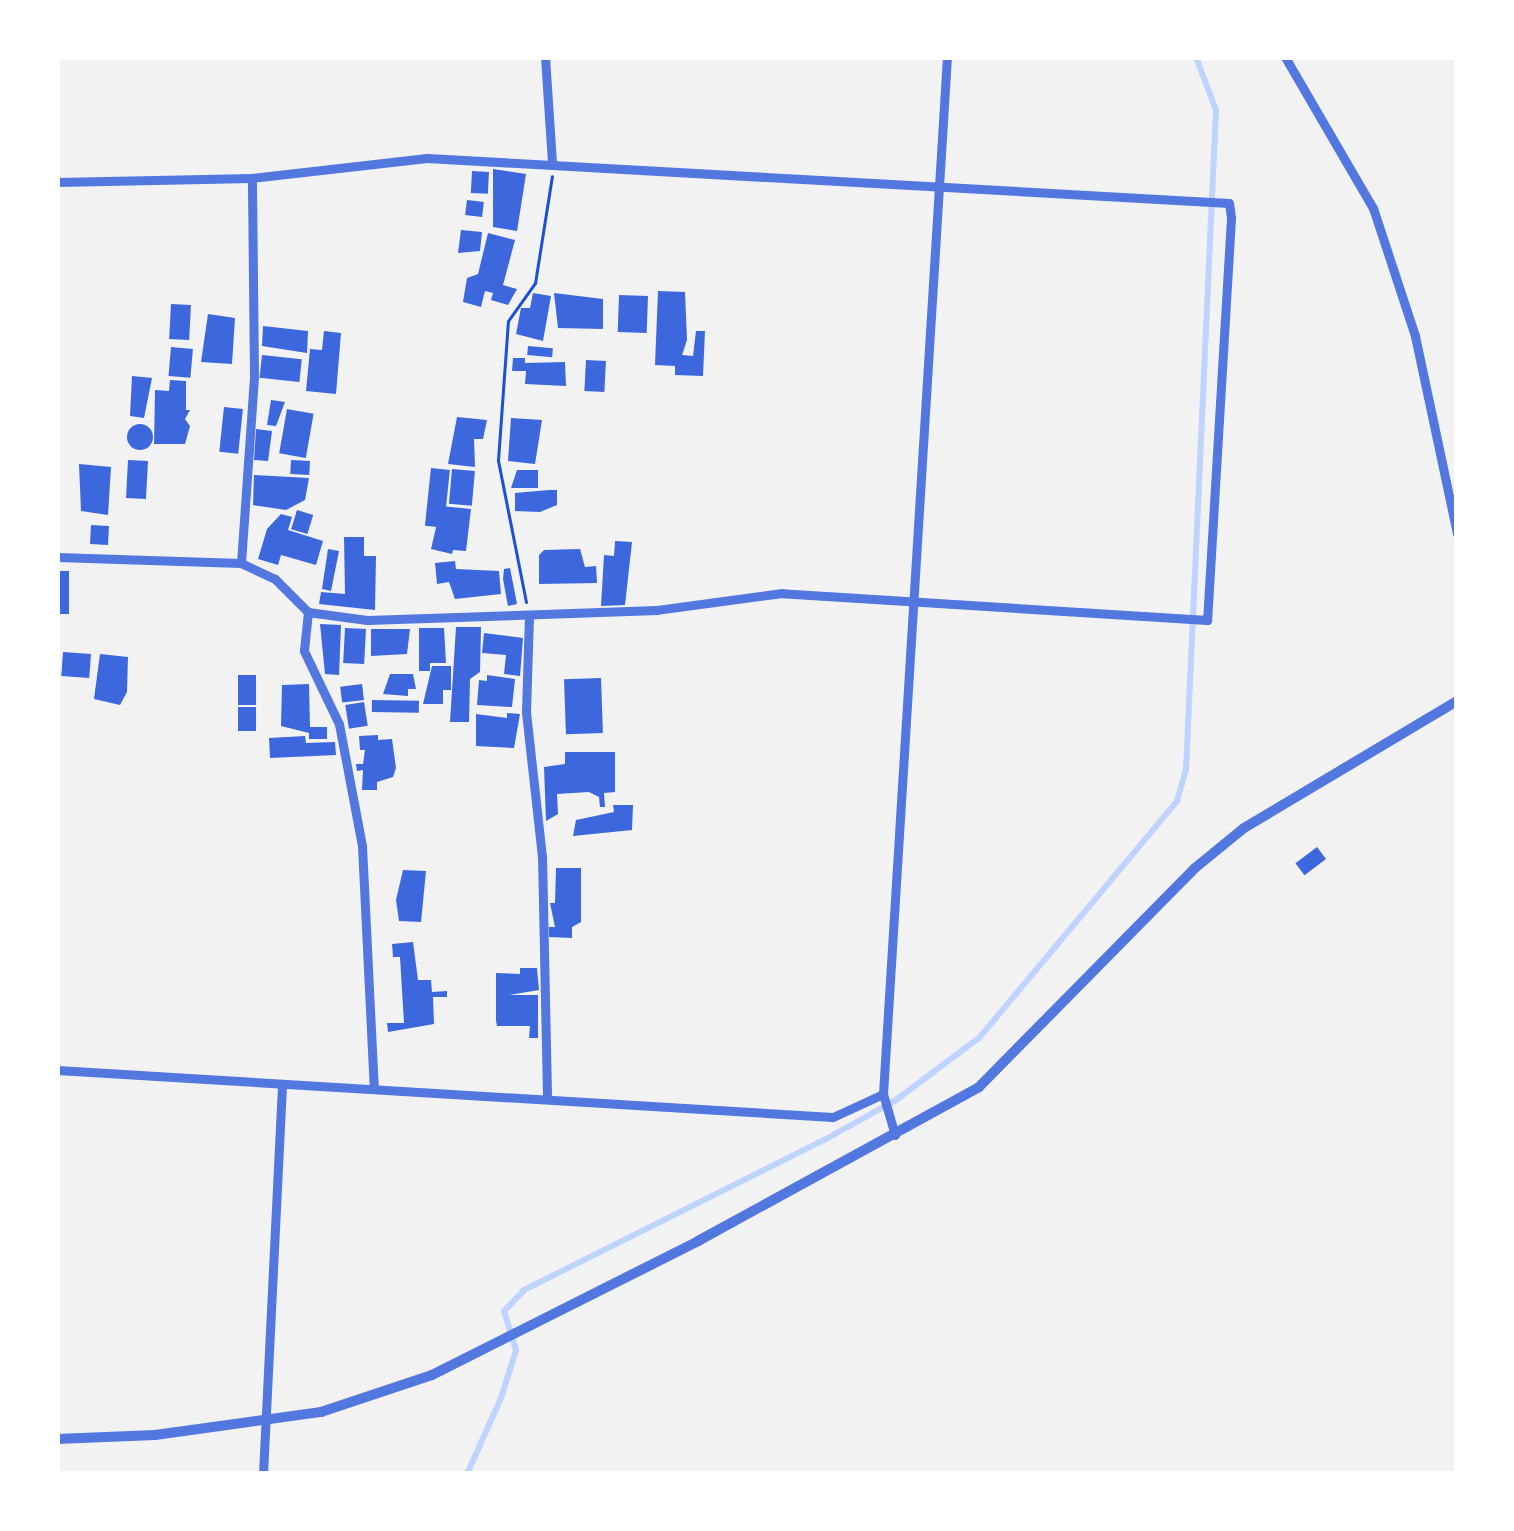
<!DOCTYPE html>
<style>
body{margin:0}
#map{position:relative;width:1514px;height:1531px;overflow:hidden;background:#f2f2f2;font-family:"Roboto Serif",serif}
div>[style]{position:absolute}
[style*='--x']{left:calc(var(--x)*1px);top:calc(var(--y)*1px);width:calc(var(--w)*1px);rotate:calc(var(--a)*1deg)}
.stream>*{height:6px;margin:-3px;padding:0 3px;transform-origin:3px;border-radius:3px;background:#bfd3fe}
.building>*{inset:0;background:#3d67dc;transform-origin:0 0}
.round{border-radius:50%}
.path>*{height:3px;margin:-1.5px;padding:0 1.5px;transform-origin:1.5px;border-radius:1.5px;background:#1d4ed8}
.minor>*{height:9px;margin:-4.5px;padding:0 4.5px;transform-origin:4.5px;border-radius:4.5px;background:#5277de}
.tertiary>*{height:10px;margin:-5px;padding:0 5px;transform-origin:5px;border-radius:5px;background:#5277de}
span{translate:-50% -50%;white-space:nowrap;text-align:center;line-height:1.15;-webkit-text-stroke:9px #fff;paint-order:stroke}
.frame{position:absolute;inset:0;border:60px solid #fff;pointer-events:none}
</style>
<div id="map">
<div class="stream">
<div style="--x:467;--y:1474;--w:83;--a:-65.9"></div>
<div style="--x:501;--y:1398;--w:50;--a:-72.6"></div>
<div style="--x:516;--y:1350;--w:41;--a:-107.1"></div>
<div style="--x:504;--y:1311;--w:29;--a:-46"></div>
<div style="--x:524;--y:1290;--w:338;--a:-26.6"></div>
<div style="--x:826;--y:1139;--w:80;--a:-29.1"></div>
<div style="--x:896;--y:1100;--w:104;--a:-36.8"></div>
<div style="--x:979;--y:1038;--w:309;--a:-50.1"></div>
<div style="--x:1177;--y:801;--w:32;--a:-74"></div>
<div style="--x:1186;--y:770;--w:661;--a:-87.4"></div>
<div style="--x:1216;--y:110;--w:57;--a:-110.7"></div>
</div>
<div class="building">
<div style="clip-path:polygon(493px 169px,526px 174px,517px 231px,493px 227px)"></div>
<div style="left:472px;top:171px;width:17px;height:22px;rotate:3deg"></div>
<div style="left:467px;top:200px;width:17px;height:15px;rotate:7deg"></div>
<div style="clip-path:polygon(461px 230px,482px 232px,480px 251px,458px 253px)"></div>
<div style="clip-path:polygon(488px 233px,515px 240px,503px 285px,517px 289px,508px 305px,491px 300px,493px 293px,485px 291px,481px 307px,463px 302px,467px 278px,478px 274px)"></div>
<div style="clip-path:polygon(658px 291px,685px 292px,687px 340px,682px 355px,693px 356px,696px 331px,705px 331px,703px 376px,675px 375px,675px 366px,655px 365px)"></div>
<div style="clip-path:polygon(533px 293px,551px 296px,543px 341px,516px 334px,521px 308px,530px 308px)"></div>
<div style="clip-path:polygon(554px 293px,603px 299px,603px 329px,558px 328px)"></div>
<div style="left:619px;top:295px;width:29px;height:37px;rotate:2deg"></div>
<div style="left:171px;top:304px;width:20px;height:35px;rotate:3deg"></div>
<div style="clip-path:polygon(208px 314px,235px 318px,232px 364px,201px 362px)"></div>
<div style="clip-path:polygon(263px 326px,308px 331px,307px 353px,262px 346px)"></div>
<div style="clip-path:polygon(324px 331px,341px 333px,336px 394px,306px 391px,310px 349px,322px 350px)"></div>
<div style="left:528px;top:346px;width:25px;height:9px;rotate:5deg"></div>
<div style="left:171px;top:347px;width:22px;height:29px;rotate:5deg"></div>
<div style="left:262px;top:355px;width:40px;height:23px;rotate:6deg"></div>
<div style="clip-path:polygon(513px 358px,525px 358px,525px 363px,565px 362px,566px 386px,525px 384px,526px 371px,512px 371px)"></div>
<div style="left:586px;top:360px;width:20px;height:31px;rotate:3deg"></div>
<div style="clip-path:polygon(132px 376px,152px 378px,144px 418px,130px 416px)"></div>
<div style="clip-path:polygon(170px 380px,186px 381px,186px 410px,190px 410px,185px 419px,190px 426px,185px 444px,154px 444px,155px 390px,169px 391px)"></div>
<div style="clip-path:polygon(271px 400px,285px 402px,276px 426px,267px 425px)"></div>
<div style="left:224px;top:407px;width:19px;height:45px;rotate:6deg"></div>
<div style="left:287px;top:409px;width:27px;height:45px;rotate:10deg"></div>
<div style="clip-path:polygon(457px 417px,487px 420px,483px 439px,474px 439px,475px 467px,448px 464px)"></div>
<div style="clip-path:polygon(511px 418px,542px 420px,535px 464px,508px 461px)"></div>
<div class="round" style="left:127px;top:424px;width:26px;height:26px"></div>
<div style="clip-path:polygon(256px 429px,272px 431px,268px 461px,254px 460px)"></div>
<div style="left:128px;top:460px;width:20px;height:38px;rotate:3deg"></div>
<div style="left:291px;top:460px;width:19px;height:14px;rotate:3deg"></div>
<div style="clip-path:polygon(79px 464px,111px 467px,108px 515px,81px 511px)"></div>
<div style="left:431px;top:468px;width:19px;height:58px;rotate:6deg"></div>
<div style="left:452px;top:469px;width:23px;height:35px;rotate:5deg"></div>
<div style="clip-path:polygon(517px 470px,538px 470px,538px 488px,511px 488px)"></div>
<div style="clip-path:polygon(254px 475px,309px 478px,305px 500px,286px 510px,253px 505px)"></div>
<div style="clip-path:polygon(549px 490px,557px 490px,557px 505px,540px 512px,515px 511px,515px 493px)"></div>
<div style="clip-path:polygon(441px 506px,471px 509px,466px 551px,453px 550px,452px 554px,431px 549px)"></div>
<div style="left:297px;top:510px;width:17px;height:20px;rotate:17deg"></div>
<div style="clip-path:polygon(281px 514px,292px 517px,288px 530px,323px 541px,316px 565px,281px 555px,278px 565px,258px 559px,267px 529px)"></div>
<div style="left:91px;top:525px;width:18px;height:19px;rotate:3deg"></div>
<div style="clip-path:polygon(344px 537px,364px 537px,364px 556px,376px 556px,375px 610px,319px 604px,321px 592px,345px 594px)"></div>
<div style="clip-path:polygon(615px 541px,632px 542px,625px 605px,601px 606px,604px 555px,614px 556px)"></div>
<div style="clip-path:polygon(328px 549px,339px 551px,331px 591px,322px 589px)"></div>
<div style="clip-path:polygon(580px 549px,585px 567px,596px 566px,597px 583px,539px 584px,539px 555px,544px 550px)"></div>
<div style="clip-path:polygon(455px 561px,456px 569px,499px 571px,501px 594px,455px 599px,449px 582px,437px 584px,435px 563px)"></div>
<div style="clip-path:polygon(510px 568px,517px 604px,508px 606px,503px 579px,504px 569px)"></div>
<div style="left:57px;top:571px;width:12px;height:43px"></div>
<div style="clip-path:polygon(320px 624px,341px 625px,339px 675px,325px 674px)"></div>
<div style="clip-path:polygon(456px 627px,481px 627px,480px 672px,470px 679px,469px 722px,450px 722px)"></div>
<div style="left:345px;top:628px;width:21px;height:35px;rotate:3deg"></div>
<div style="clip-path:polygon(419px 628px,444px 628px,446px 663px,430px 663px,430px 671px,419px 671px)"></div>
<div style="clip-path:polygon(371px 629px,410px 629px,407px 654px,371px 656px)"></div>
<div style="clip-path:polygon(484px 633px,523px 638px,520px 676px,504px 674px,506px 655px,482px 653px)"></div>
<div style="left:63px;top:652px;width:28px;height:24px;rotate:4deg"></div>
<div style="clip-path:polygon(100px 654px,128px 657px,127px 692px,120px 705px,94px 699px)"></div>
<div style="clip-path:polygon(432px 666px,451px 666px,451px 690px,443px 690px,443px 704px,423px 704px)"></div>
<div style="clip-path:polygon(390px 674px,413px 674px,416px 689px,408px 689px,408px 696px,383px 694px)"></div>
<div style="left:238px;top:675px;width:18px;height:30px"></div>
<div style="clip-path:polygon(487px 675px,515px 679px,512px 707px,477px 705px,479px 680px,487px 681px)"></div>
<div style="left:601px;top:678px;width:55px;height:37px;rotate:88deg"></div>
<div style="clip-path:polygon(309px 684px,310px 727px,327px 727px,327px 739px,309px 739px,309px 733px,281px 726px,282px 685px)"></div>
<div style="left:362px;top:684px;width:16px;height:22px;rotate:83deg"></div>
<div style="left:372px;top:700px;width:47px;height:12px;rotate:1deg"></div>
<div style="left:364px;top:702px;width:24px;height:19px;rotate:81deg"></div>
<div style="left:238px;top:707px;width:18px;height:24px"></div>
<div style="clip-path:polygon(507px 713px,520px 714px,514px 748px,476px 746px,476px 714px,507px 718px)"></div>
<div style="clip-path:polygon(378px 735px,378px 740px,392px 739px,396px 768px,393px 777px,377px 782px,377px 790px,362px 790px,363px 770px,357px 771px,356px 764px,363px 764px,365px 750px,360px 750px,359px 736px)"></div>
<div style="clip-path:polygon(305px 736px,306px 743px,335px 742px,336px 755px,270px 758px,269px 738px)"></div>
<div style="clip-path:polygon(565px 752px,615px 752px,615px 792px,604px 793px,605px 807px,600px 807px,599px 797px,589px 792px,557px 794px,558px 814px,546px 821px,544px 767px,565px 764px)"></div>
<div style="clip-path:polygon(613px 805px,633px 805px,632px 830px,573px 836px,576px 820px,614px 812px)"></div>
<div style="left:1317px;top:847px;width:15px;height:27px;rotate:53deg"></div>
<div style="clip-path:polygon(556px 868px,581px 868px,581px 922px,572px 927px,572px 938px,549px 937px,549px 927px,555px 927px,550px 903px,555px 903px)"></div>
<div style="clip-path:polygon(403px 870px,426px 871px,421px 922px,399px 921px,396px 900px)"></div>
<div style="clip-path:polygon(413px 942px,418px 980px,431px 980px,432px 992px,447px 991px,447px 997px,433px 997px,434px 1024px,388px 1032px,387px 1023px,404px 1023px,400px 957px,393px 957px,392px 944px)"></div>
<div style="clip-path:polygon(520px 968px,537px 968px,539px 990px,509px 995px,538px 995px,538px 1038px,529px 1038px,530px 1026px,497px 1026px,496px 1021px,496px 973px,520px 974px)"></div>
</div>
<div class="path">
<div style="--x:526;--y:602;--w:145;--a:-101.2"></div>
<div style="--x:498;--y:460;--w:139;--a:-85.9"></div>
<div style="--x:508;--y:321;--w:47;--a:-54.6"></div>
<div style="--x:535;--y:283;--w:108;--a:-81"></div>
</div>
<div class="minor">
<div style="--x:545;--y:57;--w:106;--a:86.2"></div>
<div style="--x:1285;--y:57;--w:175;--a:59.8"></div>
<div style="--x:1373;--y:208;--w:135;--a:71.8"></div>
<div style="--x:1415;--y:336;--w:202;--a:78"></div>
<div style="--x:57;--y:182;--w:195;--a:-1.2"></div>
<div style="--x:252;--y:178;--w:176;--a:-6.5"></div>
<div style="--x:427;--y:158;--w:803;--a:3.21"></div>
<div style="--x:1229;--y:203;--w:15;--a:82"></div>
<div style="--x:1231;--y:218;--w:403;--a:93.4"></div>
<div style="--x:1207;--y:620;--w:426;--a:-176.4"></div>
<div style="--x:782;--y:593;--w:126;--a:172.3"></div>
<div style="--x:657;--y:610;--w:290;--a:178"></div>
<div style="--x:367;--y:620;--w:60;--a:-172.3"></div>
<div style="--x:308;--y:612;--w:47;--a:-135"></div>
<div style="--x:275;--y:579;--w:38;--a:-155"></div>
<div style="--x:241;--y:563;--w:184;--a:-178.1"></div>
<div style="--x:241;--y:563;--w:187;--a:-86"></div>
<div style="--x:254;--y:376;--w:198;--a:-90.6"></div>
<div style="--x:308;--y:612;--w:39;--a:96"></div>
<div style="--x:304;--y:651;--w:81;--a:64.4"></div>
<div style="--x:339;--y:724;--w:124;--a:79.3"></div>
<div style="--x:362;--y:846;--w:242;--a:87.2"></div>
<div style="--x:529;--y:616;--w:96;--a:91.8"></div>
<div style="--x:526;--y:712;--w:145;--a:83.7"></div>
<div style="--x:542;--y:856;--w:243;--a:88.8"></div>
<div style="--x:57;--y:1070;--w:777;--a:3.47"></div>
<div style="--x:833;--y:1117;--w:55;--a:-24.7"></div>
<div style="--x:895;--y:1135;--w:43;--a:-106.3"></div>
<div style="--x:883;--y:1094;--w:1039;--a:-86.47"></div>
<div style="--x:263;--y:1474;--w:390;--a:-87.2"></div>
</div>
<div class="tertiary">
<div style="--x:57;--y:1439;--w:98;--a:-2.3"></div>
<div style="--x:155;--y:1435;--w:168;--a:-7.9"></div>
<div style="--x:321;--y:1412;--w:117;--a:-18.4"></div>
<div style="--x:432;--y:1375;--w:298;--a:-26.7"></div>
<div style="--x:698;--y:1241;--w:320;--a:-28.7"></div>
<div style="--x:979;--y:1087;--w:308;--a:-45.4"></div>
<div style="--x:1195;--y:868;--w:63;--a:-39.2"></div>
<div style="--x:1244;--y:828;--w:248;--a:-30.8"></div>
</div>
<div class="frame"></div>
</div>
